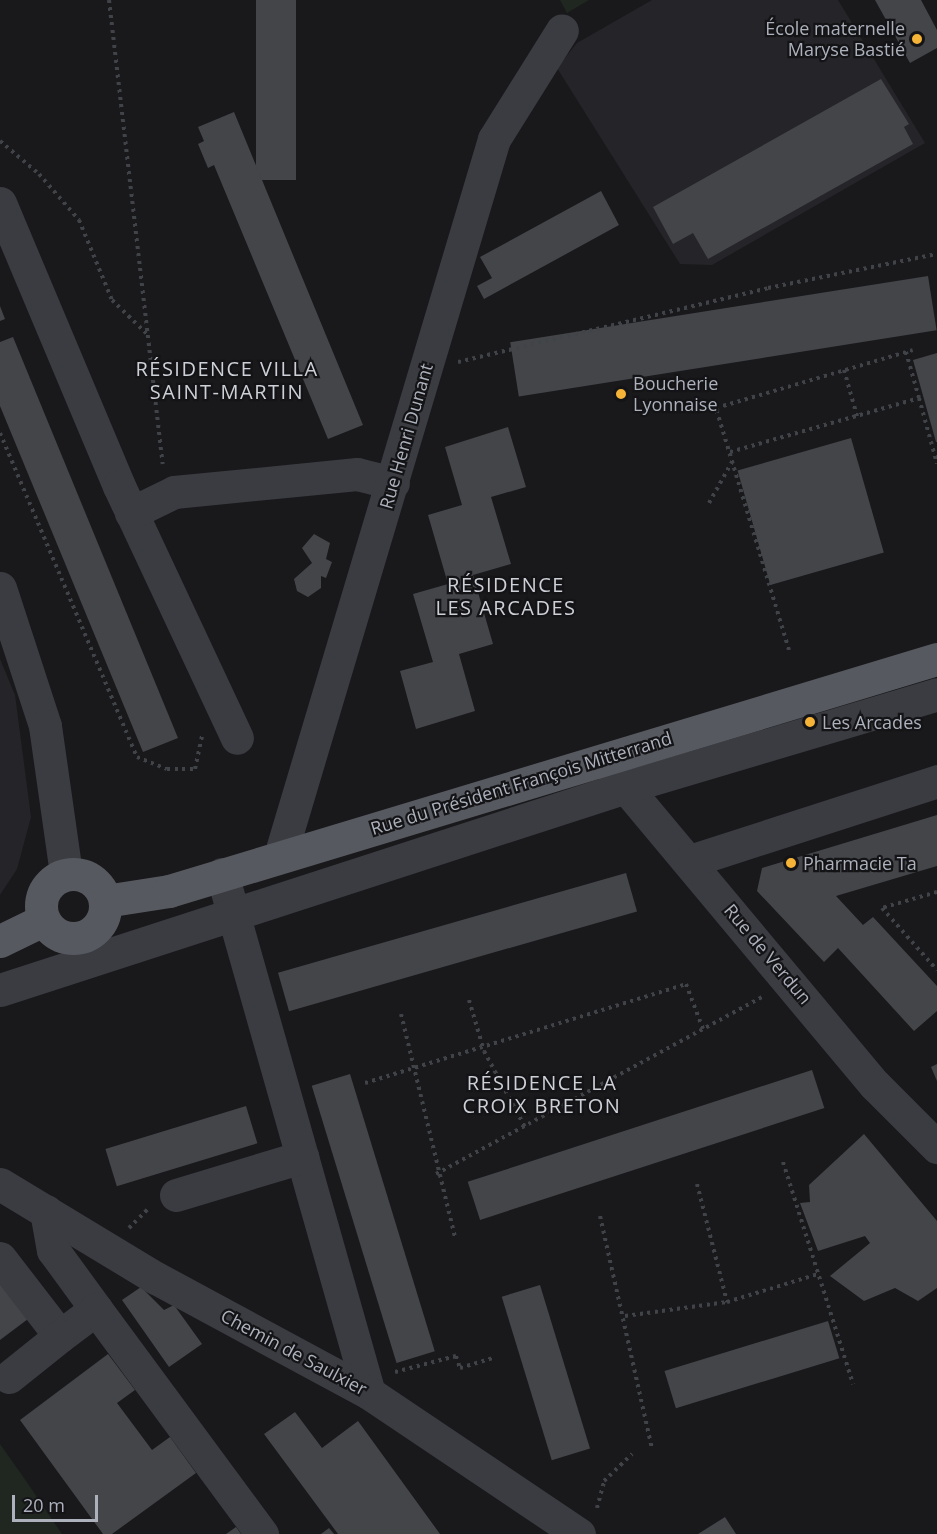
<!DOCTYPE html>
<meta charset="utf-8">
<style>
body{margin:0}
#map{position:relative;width:937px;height:1534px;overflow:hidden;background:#19191c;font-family:"Open Sans",sans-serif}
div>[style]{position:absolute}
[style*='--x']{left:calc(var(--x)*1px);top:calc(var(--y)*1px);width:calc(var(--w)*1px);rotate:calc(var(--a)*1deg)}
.built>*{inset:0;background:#252529}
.green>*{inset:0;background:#1f2720}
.building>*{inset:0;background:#434549;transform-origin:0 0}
.path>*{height:4px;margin-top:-2px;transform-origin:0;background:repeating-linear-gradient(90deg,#404348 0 3px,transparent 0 7.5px)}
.minor>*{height:33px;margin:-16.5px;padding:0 16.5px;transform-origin:16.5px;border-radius:16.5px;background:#3a3c41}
.major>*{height:33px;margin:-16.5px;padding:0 16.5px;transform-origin:16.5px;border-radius:16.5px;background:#565960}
.major>.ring{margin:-16.5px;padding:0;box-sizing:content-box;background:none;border:33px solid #565960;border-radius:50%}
.dots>*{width:16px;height:16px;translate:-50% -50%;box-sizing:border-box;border:3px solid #141417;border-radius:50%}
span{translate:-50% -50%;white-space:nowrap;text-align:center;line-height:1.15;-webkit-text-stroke:4.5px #141417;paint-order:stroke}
.poi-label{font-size:18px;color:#acb1bc}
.right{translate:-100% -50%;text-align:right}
.left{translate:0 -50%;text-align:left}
.street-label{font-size:18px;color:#acb1bc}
.neighbourhood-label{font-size:20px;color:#cdd0d7;letter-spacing:1.5px}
.scale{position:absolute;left:12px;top:1495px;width:86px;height:27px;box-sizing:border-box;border:3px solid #acb1bc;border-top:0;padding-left:8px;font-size:18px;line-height:21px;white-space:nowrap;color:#acb1bc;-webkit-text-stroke:4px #141417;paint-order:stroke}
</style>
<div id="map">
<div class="built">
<div style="clip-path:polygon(652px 0,838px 0,925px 143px,712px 265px,680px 264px,557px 68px,577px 43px)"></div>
<div style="clip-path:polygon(0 659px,15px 695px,31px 817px,17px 869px,0 895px)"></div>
</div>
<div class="green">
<div style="clip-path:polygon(560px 0,589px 0,567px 13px)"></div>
<div style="clip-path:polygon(0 1444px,24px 1478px,62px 1534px,0 1534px)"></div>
</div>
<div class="building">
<div style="left:256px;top:0;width:40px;height:180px"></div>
<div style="clip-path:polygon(875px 0,921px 0,937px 30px,937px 48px,910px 63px)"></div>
<div style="clip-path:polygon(881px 79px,909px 124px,904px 127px,913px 144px,708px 259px,693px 233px,673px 244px,653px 207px)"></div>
<div style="clip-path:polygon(234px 112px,363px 425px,328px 439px,214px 165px,208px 168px,198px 144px,204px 141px,198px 127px)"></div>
<div style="clip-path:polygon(601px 191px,619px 225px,484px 299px,477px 286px,492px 278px,480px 257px)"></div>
<div style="left:928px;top:276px;width:55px;height:423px;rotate:81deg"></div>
<div style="clip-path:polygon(0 306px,5px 319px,0 321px)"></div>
<div style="clip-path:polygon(13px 337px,178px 738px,143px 752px,0 406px,0 342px)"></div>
<div style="clip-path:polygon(937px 353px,937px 442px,936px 442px,913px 360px)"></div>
<div style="clip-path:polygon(508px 427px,526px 487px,491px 497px,511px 564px,473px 575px,493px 644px,459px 654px,475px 711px,416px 729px,400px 671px,433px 662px,413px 594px,448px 584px,428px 515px,462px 505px,445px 447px)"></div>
<div style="left:851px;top:438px;width:119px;height:118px;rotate:74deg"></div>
<div style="clip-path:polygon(314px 534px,330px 543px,326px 559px,332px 562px,326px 578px,321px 576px,321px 588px,308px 597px,297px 591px,294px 579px,312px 563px,302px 548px)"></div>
<div style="clip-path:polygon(937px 815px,937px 866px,836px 896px,863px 925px,873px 917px,937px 986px,937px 1011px,914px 1031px,838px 948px,824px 962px,757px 891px,762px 868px)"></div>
<div style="left:626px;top:873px;width:40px;height:362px;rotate:74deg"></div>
<div style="clip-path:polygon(937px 1064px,937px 1081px,931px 1067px)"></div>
<div style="left:812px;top:1070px;width:40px;height:362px;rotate:72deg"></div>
<div style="left:350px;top:1074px;width:290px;height:40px;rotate:73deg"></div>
<div style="left:246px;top:1106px;width:39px;height:147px;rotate:73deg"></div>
<div style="clip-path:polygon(864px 1134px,937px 1221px,937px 1288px,918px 1301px,895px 1288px,864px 1301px,830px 1276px,870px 1243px,865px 1236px,818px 1251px,800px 1203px,810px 1202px,809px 1185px)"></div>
<div style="clip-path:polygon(0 1282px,28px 1319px,0 1340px)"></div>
<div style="left:540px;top:1285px;width:171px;height:40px;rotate:73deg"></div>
<div style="clip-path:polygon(141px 1287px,164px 1310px,174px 1305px,202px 1344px,169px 1367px,122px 1300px)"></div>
<div style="left:828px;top:1321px;width:39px;height:171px;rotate:73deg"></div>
<div style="clip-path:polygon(108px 1354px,135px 1390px,117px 1403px,152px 1450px,170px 1437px,196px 1473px,112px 1534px,103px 1534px,20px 1420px)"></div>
<div style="clip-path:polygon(295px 1412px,322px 1448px,358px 1421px,440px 1534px,338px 1534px,264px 1434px)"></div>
<div style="clip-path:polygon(725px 1517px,736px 1534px,698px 1534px)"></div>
<div style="clip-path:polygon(236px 1527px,241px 1534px,226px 1534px)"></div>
<div style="clip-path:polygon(329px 1528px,334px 1534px,321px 1534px)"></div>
</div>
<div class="path">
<div style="--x:109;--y:0;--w:467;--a:83.4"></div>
<div style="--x:0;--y:141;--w:51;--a:40.2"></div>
<div style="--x:39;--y:174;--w:61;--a:49"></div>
<div style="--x:79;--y:220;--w:87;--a:67.6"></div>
<div style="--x:112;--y:300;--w:50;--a:44.2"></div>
<div style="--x:458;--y:362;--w:319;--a:-13.4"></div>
<div style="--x:768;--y:288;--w:172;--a:-11.4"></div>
<div style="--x:844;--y:370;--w:48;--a:74.2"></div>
<div style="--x:919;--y:398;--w:68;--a:74.7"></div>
<div style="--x:0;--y:433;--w:352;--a:67.1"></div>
<div style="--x:137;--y:757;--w:32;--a:22"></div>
<div style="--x:167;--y:769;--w:28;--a:0"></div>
<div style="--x:195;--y:769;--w:34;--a:-78"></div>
<div style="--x:730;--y:452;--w:197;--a:-15.9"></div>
<div style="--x:919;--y:398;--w:48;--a:-105.8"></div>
<div style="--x:709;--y:503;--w:49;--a:-60.8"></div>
<div style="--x:789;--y:650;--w:253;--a:-106.8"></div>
<div style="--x:716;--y:408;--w:205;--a:-16.4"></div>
<div style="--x:937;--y:892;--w:57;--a:163.8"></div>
<div style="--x:882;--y:908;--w:83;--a:48.4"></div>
<div style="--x:469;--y:1000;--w:53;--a:73.6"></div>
<div style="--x:484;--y:1051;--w:86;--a:61.7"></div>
<div style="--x:401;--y:1014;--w:230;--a:76.4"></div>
<div style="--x:365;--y:1083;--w:336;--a:-17.1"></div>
<div style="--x:686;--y:984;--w:48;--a:69.3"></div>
<div style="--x:783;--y:1162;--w:233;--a:72.5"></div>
<div style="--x:436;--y:1174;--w:371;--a:-28.5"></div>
<div style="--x:697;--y:1184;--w:122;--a:75.7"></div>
<div style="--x:600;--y:1216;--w:238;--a:77.4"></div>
<div style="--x:129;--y:1228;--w:28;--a:-45"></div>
<div style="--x:625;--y:1316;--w:103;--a:-7.8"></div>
<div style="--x:727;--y:1302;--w:95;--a:-17.1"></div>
<div style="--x:395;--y:1372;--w:63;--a:-14.7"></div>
<div style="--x:456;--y:1356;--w:13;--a:72"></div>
<div style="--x:460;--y:1368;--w:34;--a:-17"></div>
<div style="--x:597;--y:1508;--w:28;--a:-75"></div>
<div style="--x:604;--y:1481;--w:39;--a:-44"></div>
</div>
<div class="minor">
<div style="--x:0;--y:203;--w:307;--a:67.2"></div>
<div style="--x:119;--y:486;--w:278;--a:64.9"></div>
<div style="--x:131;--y:513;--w:48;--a:-26"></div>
<div style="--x:174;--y:492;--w:184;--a:-5.6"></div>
<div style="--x:357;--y:474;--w:37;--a:14"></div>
<div style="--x:0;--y:588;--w:145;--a:71.9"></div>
<div style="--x:45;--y:726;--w:149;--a:81.9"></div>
<div style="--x:613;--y:772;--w:408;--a:50.1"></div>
<div style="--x:875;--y:1085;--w:88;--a:45"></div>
<div style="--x:280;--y:856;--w:748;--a:-73.38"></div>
<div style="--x:494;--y:139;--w:128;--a:-58"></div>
<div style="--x:690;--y:861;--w:260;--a:-17.9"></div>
<div style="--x:222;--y:874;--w:539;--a:74.19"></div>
<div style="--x:0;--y:990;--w:658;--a:-17.97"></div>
<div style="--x:626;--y:787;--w:325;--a:-16.6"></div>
<div style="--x:0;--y:1184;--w:182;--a:31.1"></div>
<div style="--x:156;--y:1278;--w:242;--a:28.4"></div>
<div style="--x:369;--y:1393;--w:253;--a:33.9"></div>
<div style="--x:176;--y:1195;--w:132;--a:-16.8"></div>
<div style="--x:46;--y:1211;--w:40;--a:80"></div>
<div style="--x:53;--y:1250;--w:73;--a:53.9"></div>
<div style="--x:0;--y:1258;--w:98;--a:52.4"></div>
<div style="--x:60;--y:1336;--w:45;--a:-36.9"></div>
<div style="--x:96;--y:1309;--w:280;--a:53.6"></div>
<div style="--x:9;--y:1377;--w:65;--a:-38.8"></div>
</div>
<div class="major">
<div class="ring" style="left:41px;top:874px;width:31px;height:31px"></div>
<div style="--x:105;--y:901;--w:65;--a:-8.9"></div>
<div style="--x:169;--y:891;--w:802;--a:-16.81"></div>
<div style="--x:0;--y:941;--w:48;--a:-26"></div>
</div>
<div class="dots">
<div style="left:917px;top:39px;background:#f5b438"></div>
<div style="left:621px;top:394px;background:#f5b438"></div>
<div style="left:810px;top:722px;background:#f5b438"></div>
<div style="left:791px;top:863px;background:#f5b438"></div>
</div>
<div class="poi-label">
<span class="right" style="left:905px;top:39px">École maternelle<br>Maryse Bastié</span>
<span class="left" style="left:633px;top:394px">Boucherie<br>Lyonnaise</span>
<span class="left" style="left:822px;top:722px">Les Arcades</span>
<span class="left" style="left:803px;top:863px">Pharmacie Ta</span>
</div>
<div class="street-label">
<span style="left:406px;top:436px;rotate:-74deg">Rue Henri Dunant</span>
<span style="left:521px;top:783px;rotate:-17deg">Rue du Président François Mitterrand</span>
<span style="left:768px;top:954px;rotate:50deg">Rue de Verdun</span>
<span style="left:294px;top:1352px;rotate:28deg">Chemin de Saulxier</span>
</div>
<div class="neighbourhood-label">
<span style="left:227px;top:380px">RÉSIDENCE VILLA<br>SAINT-MARTIN</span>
<span style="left:506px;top:596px">RÉSIDENCE<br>LES ARCADES</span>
<span style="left:542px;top:1094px">RÉSIDENCE LA<br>CROIX BRETON</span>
</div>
<div class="scale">20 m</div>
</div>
